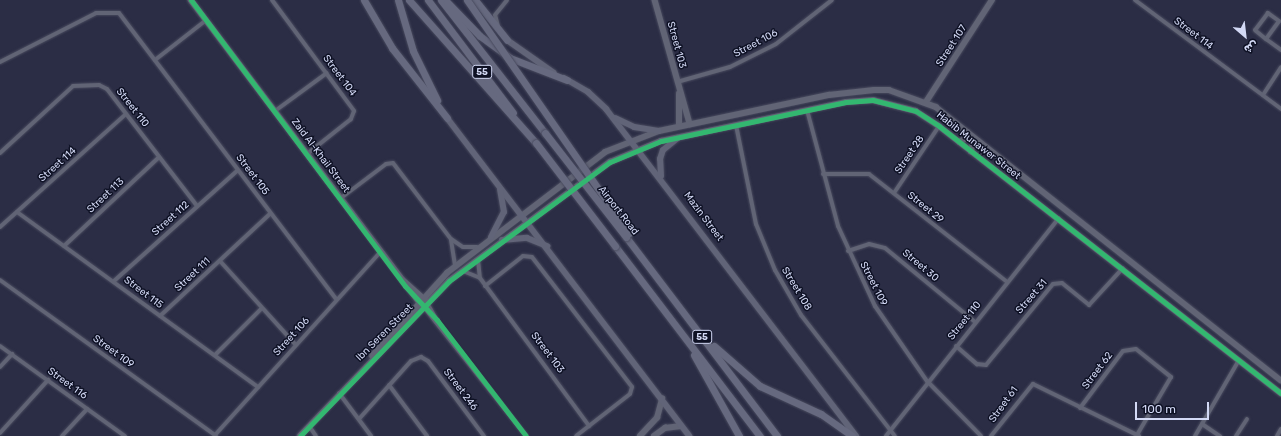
<!DOCTYPE html>
<meta charset="utf-8">
<style>
body{margin:0}
#map{position:relative;width:1281px;height:436px;overflow:hidden;background:#2b2d45;font-family:Rubik,"Noto Sans Arabic",sans-serif}
div>[style]{position:absolute}
[style*='--x']{left:calc(var(--x)*1px);top:calc(var(--y)*1px);width:calc(var(--w)*1px);rotate:calc(var(--a)*1deg)}
.roads{filter:drop-shadow(0 0 1px #484a5e) drop-shadow(0 0 1px #484a5e)}
.street>*{height:4px;margin:-2px;padding:0 2px;transform-origin:2px;border-radius:2px;background:#616475}
.secondary>*{height:5.5px;margin:-2.75px;padding:0 2.75px;transform-origin:2.75px;border-radius:2.75px;background:#616475}
.primary>*{height:6px;margin:-3px;padding:0 3px;transform-origin:3px;border-radius:3px;background:#616478}
.highway>*{height:7px;margin:-3.5px;padding:0 3.5px;transform-origin:3.5px;border-radius:3.5px;background:#66697f}
.bridges{filter:drop-shadow(0 0 1px #484a5e) drop-shadow(0 0 1px #484a5e)}
.highway-bridge>*{height:7px;margin:-3.5px;padding:0 3.5px;transform-origin:3.5px;border-radius:3.5px;background:#66697f}
.cycleway>*{height:5px;margin:-2.5px;padding:0 2.5px;transform-origin:2.5px;border-radius:2.5px;background:#33b770}
span{translate:-50% -50%;white-space:nowrap;text-align:center;line-height:1.15;-webkit-text-stroke:3px #0e1124;paint-order:stroke}
.shield-label span{padding:1px 3px;background:#0e1124;border:1px solid;border-radius:3px;-webkit-text-stroke-width:0}
.shield-label{font-size:9px;color:#d3d9f5;font-weight:700}
.street-label{font-size:10px;color:#d3d9f5}
.north{position:absolute;left:1225px;top:16px;width:40px;height:40px;-webkit-text-stroke:3px #0e1124;paint-order:stroke;rotate:152deg;font-size:11px;font-weight:700;line-height:16px;text-align:center;color:#d3d9f5}
.north::after{content:'';display:block;margin:auto;width:14px;height:18px;background:#d3d9f5;clip-path:polygon(50% 0,100% 100%,50% 72%,0 100%)}
.scale{position:absolute;left:1135px;top:402px;width:74px;height:18px;box-sizing:border-box;border:2px solid #d3d9f5;border-top:0;padding-left:5px;font-size:12px;line-height:14px;white-space:nowrap;color:#d3d9f5;-webkit-text-stroke:3px #0e1124;paint-order:stroke}
</style>
<div id="map">
<div class="roads">
<div class="street">
<div style="--x:272;--y:0;--w:138;--a:53.5"></div>
<div style="--x:354;--y:111;--w:9;--a:111"></div>
<div style="--x:351;--y:119;--w:56;--a:141.5"></div>
<div style="--x:1135;--y:0;--w:182;--a:36.7"></div>
<div style="--x:498;--y:26;--w:11;--a:-105"></div>
<div style="--x:495;--y:15;--w:19;--a:-51"></div>
<div style="--x:1266;--y:39;--w:22;--a:-54"></div>
<div style="--x:1279;--y:21;--w:14;--a:-144"></div>
<div style="--x:1268;--y:13;--w:21;--a:127"></div>
<div style="--x:1255;--y:30;--w:1;--a:45"></div>
<div style="--x:1256;--y:31;--w:13;--a:39"></div>
<div style="--x:1266;--y:39;--w:19;--a:36"></div>
<div style="--x:155;--y:60;--w:63;--a:-38"></div>
<div style="--x:0;--y:62;--w:108;--a:-27"></div>
<div style="--x:96;--y:13;--w:23;--a:0"></div>
<div style="--x:119;--y:13;--w:360;--a:52.8"></div>
<div style="--x:677;--y:82;--w:55;--a:-15.8"></div>
<div style="--x:730;--y:67;--w:51;--a:-26.6"></div>
<div style="--x:776;--y:44;--w:71;--a:-38.2"></div>
<div style="--x:1263;--y:95;--w:33;--a:-57"></div>
<div style="--x:807;--y:110;--w:120;--a:75"></div>
<div style="--x:838;--y:226;--w:88;--a:65.2"></div>
<div style="--x:875;--y:306;--w:91;--a:55.3"></div>
<div style="--x:927;--y:381;--w:77;--a:45.5"></div>
<div style="--x:275;--y:111;--w:64;--a:-36.2"></div>
<div style="--x:736;--y:125;--w:101;--a:78.6"></div>
<div style="--x:756;--y:224;--w:50;--a:67.6"></div>
<div style="--x:775;--y:270;--w:52;--a:60"></div>
<div style="--x:801;--y:315;--w:153;--a:52.2"></div>
<div style="--x:0;--y:153;--w:99;--a:-42.5"></div>
<div style="--x:73;--y:86;--w:26;--a:-2"></div>
<div style="--x:99;--y:85;--w:9;--a:27"></div>
<div style="--x:107;--y:89;--w:148;--a:52.4"></div>
<div style="--x:823;--y:174;--w:46;--a:0"></div>
<div style="--x:869;--y:174;--w:175;--a:38"></div>
<div style="--x:894;--y:193;--w:81;--a:-56.1"></div>
<div style="--x:341;--y:198;--w:56;--a:-37.1"></div>
<div style="--x:386;--y:164;--w:7;--a:-8"></div>
<div style="--x:393;--y:163;--w:96;--a:52.7"></div>
<div style="--x:451;--y:239;--w:14;--a:34"></div>
<div style="--x:463;--y:247;--w:14;--a:0"></div>
<div style="--x:17;--y:212;--w:298;--a:36"></div>
<div style="--x:0;--y:227;--w:169;--a:-41.9"></div>
<div style="--x:451;--y:240;--w:26;--a:81"></div>
<div style="--x:64;--y:246;--w:130;--a:-43.1"></div>
<div style="--x:848;--y:251;--w:22;--a:-18"></div>
<div style="--x:869;--y:244;--w:16;--a:14"></div>
<div style="--x:885;--y:248;--w:117;--a:39.4"></div>
<div style="--x:478;--y:260;--w:18;--a:84"></div>
<div style="--x:220;--y:261;--w:113;--a:47.9"></div>
<div style="--x:463;--y:271;--w:18;--a:22"></div>
<div style="--x:480;--y:278;--w:184;--a:53.6"></div>
<div style="--x:0;--y:280;--w:266;--a:35.8"></div>
<div style="--x:114;--y:281;--w:166;--a:-41.8"></div>
<div style="--x:485;--y:286;--w:48;--a:-38.3"></div>
<div style="--x:523;--y:256;--w:9;--a:6"></div>
<div style="--x:532;--y:257;--w:164;--a:52.4"></div>
<div style="--x:632;--y:387;--w:7;--a:106"></div>
<div style="--x:630;--y:394;--w:68;--a:142.1"></div>
<div style="--x:427;--y:303;--w:20;--a:60"></div>
<div style="--x:423;--y:306;--w:166;--a:51.6"></div>
<div style="--x:160;--y:316;--w:151;--a:-42.9"></div>
<div style="--x:0;--y:346;--w:154;--a:35.8"></div>
<div style="--x:956;--y:346;--w:28;--a:41"></div>
<div style="--x:977;--y:364;--w:9;--a:6"></div>
<div style="--x:986;--y:365;--w:105;--a:-50.4"></div>
<div style="--x:1053;--y:284;--w:9;--a:-6"></div>
<div style="--x:1062;--y:283;--w:35;--a:39"></div>
<div style="--x:1089;--y:305;--w:50;--a:-47.4"></div>
<div style="--x:215;--y:355;--w:66;--a:-45"></div>
<div style="--x:0;--y:367;--w:18;--a:-47"></div>
<div style="--x:389;--y:385;--w:64;--a:53.3"></div>
<div style="--x:339;--y:393;--w:54;--a:53.3"></div>
<div style="--x:1080;--y:408;--w:71;--a:-53"></div>
<div style="--x:1123;--y:351;--w:13;--a:-9"></div>
<div style="--x:1136;--y:349;--w:45;--a:38.7"></div>
<div style="--x:1171;--y:377;--w:67;--a:120.4"></div>
<div style="--x:359;--y:419;--w:78;--a:-48.1"></div>
<div style="--x:411;--y:361;--w:11;--a:-22"></div>
<div style="--x:421;--y:357;--w:8;--a:30"></div>
<div style="--x:428;--y:361;--w:94;--a:53.3"></div>
<div style="--x:1202;--y:424;--w:22;--a:34"></div>
<div style="--x:309;--y:426;--w:12;--a:55"></div>
<div style="--x:0;--y:433;--w:72;--a:-47.8"></div>
<div style="--x:215;--y:435;--w:248;--a:-47.9"></div>
<div style="--x:62;--y:436;--w:37;--a:-47"></div>
<div style="--x:886;--y:436;--w:278;--a:-51.6"></div>
<div style="--x:991;--y:436;--w:67;--a:-51.1"></div>
<div style="--x:1033;--y:384;--w:118;--a:26.1"></div>
<div style="--x:1195;--y:436;--w:88;--a:-59.9"></div>
<div style="--x:1236;--y:436;--w:20;--a:-57"></div>
<div style="--x:1277;--y:436;--w:8;--a:-60"></div>
</div>
<div class="secondary">
<div style="--x:191;--y:0;--w:381;--a:52.9"></div>
<div style="--x:655;--y:0;--w:129;--a:74.2"></div>
<div style="--x:926;--y:102;--w:121;--a:-57.1"></div>
<div style="--x:679;--y:126;--w:32;--a:-90"></div>
<div style="--x:959;--y:142;--w:7;--a:-27"></div>
<div style="--x:965;--y:139;--w:7;--a:-74"></div>
<div style="--x:971;--y:152;--w:10;--a:-79"></div>
<div style="--x:973;--y:142;--w:5;--a:-11"></div>
<div style="--x:403;--y:280;--w:30;--a:42"></div>
<div style="--x:372;--y:356;--w:112;--a:-47.9"></div>
<div style="--x:447;--y:273;--w:199;--a:-37.4"></div>
<div style="--x:605;--y:152;--w:58;--a:-21.3"></div>
<div style="--x:659;--y:131;--w:174;--a:-12"></div>
<div style="--x:829;--y:95;--w:45;--a:-6.3"></div>
<div style="--x:874;--y:90;--w:15;--a:0"></div>
<div style="--x:889;--y:90;--w:50;--a:19.9"></div>
<div style="--x:936;--y:107;--w:440;--a:38.4"></div>
<div style="--x:300;--y:436;--w:215;--a:-46.1"></div>
<div style="--x:449;--y:281;--w:200;--a:-36.5"></div>
<div style="--x:610;--y:162;--w:55;--a:-22.4"></div>
<div style="--x:661;--y:141;--w:189;--a:-11.9"></div>
<div style="--x:846;--y:102;--w:27;--a:-4"></div>
<div style="--x:873;--y:100;--w:44;--a:14.3"></div>
<div style="--x:916;--y:111;--w:27;--a:33"></div>
<div style="--x:939;--y:126;--w:434;--a:38"></div>
<div style="--x:640;--y:436;--w:25;--a:-47"></div>
<div style="--x:657;--y:418;--w:20;--a:-75"></div>
<div style="--x:654;--y:436;--w:14;--a:-36"></div>
<div style="--x:665;--y:428;--w:16;--a:-7"></div>
</div>
<div class="primary">
<div style="--x:507;--y:40;--w:57;--a:35.1"></div>
<div style="--x:564;--y:78;--w:28;--a:30"></div>
<div style="--x:588;--y:92;--w:25;--a:43"></div>
<div style="--x:606;--y:109;--w:412;--a:52.6"></div>
<div style="--x:447;--y:118;--w:400;--a:52.7"></div>
<div style="--x:615;--y:118;--w:21;--a:25"></div>
<div style="--x:634;--y:127;--w:25;--a:9"></div>
<div style="--x:661;--y:176;--w:17;--a:-93"></div>
<div style="--x:660;--y:159;--w:9;--a:-72"></div>
<div style="--x:663;--y:150;--w:19;--a:-39"></div>
<div style="--x:491;--y:237;--w:28;--a:-63"></div>
<div style="--x:504;--y:212;--w:23;--a:-100"></div>
<div style="--x:502;--y:240;--w:25;--a:-5"></div>
<div style="--x:527;--y:238;--w:22;--a:22"></div>
</div>
<div class="highway">
<div style="--x:364;--y:0;--w:56;--a:59.7"></div>
<div style="--x:392;--y:48;--w:89;--a:51.8"></div>
<div style="--x:398;--y:0;--w:53;--a:73.6"></div>
<div style="--x:413;--y:51;--w:55;--a:63.9"></div>
<div style="--x:409;--y:0;--w:190;--a:48.4"></div>
<div style="--x:428;--y:0;--w:141;--a:53"></div>
<div style="--x:441;--y:0;--w:169;--a:52"></div>
<div style="--x:475;--y:0;--w:51;--a:51.3"></div>
<div style="--x:447;--y:2;--w:47;--a:45.9"></div>
<div style="--x:480;--y:36;--w:37;--a:36"></div>
<div style="--x:510;--y:58;--w:61;--a:21.1"></div>
<div style="--x:626;--y:237;--w:250;--a:52.8"></div>
<div style="--x:615;--y:246;--w:239;--a:52.7"></div>
<div style="--x:714;--y:346;--w:61;--a:41"></div>
<div style="--x:760;--y:386;--w:67;--a:24.7"></div>
<div style="--x:821;--y:414;--w:38;--a:35"></div>
<div style="--x:694;--y:355;--w:93;--a:60.9"></div>
</div>
</div>
<div class="bridges">
<div class="highway-bridge">
<div style="--x:467;--y:0;--w:284;--a:55.2"></div>
<div style="--x:545;--y:133;--w:132;--a:52.1"></div>
<div style="--x:536;--y:143;--w:130;--a:52.5"></div>
</div>
</div>
<div class="cycleway">
<div style="--x:191;--y:0;--w:357;--a:53.2"></div>
<div style="--x:405;--y:286;--w:47;--a:46.7"></div>
<div style="--x:437;--y:320;--w:146;--a:52.5"></div>
<div style="--x:300;--y:436;--w:215;--a:-46.1"></div>
<div style="--x:449;--y:281;--w:200;--a:-36.5"></div>
<div style="--x:610;--y:162;--w:55;--a:-22.4"></div>
<div style="--x:661;--y:141;--w:189;--a:-11.9"></div>
<div style="--x:846;--y:102;--w:27;--a:-4"></div>
<div style="--x:873;--y:100;--w:44;--a:14.3"></div>
<div style="--x:916;--y:111;--w:27;--a:33"></div>
<div style="--x:939;--y:126;--w:434;--a:38"></div>
</div>
<div class="shield-label">
<span style="left:482px;top:72px">55</span>
<span style="left:702px;top:337px">55</span>
</div>
<div class="street-label">
<span style="left:1193px;top:34px;rotate:37deg">Street 114</span>
<span style="left:756px;top:44px;rotate:-28deg">Street 106</span>
<span style="left:676px;top:45px;rotate:75deg">Street 103</span>
<span style="left:952px;top:46px;rotate:-57deg">Street 107</span>
<span style="left:339px;top:76px;rotate:53deg">Street 104</span>
<span style="left:132px;top:108px;rotate:52deg">Street 110</span>
<span style="left:978px;top:146px;rotate:38deg">Habib Munawer Street</span>
<span style="left:910px;top:155px;rotate:-56deg">Street 28</span>
<span style="left:320px;top:156px;rotate:53deg">Zaid Al-Khail Street</span>
<span style="left:58px;top:165px;rotate:-42deg">Street 114</span>
<span style="left:252px;top:175px;rotate:53deg">Street 105</span>
<span style="left:106px;top:196px;rotate:-43deg">Street 113</span>
<span style="left:925px;top:208px;rotate:39deg">Street 29</span>
<span style="left:618px;top:211px;rotate:52deg">Airport Road</span>
<span style="left:703px;top:217px;rotate:53deg">Mazin Street</span>
<span style="left:171px;top:219px;rotate:-42deg">Street 112</span>
<span style="left:920px;top:266px;rotate:40deg">Street 30</span>
<span style="left:193px;top:275px;rotate:-43deg">Street 111</span>
<span style="left:873px;top:284px;rotate:63deg">Street 109</span>
<span style="left:796px;top:289px;rotate:59deg">Street 108</span>
<span style="left:143px;top:293px;rotate:37deg">Street 115</span>
<span style="left:1032px;top:297px;rotate:-49deg">Street 31</span>
<span style="left:965px;top:321px;rotate:-51deg">Street 110</span>
<span style="left:385px;top:333px;rotate:-45deg">Ibn Seren Street</span>
<span style="left:292px;top:337px;rotate:-48deg">Street 106</span>
<span style="left:113px;top:352px;rotate:36deg">Street 109</span>
<span style="left:547px;top:353px;rotate:53deg">Street 103</span>
<span style="left:1098px;top:371px;rotate:-53deg">Street 62</span>
<span style="left:67px;top:384px;rotate:36deg">Street 116</span>
<span style="left:460px;top:390px;rotate:53deg">Street 246</span>
<span style="left:1004px;top:405px;rotate:-54deg">Street 61</span>
</div>
<div class="north">ش</div>
<div class="scale">100 m</div>
</div>
